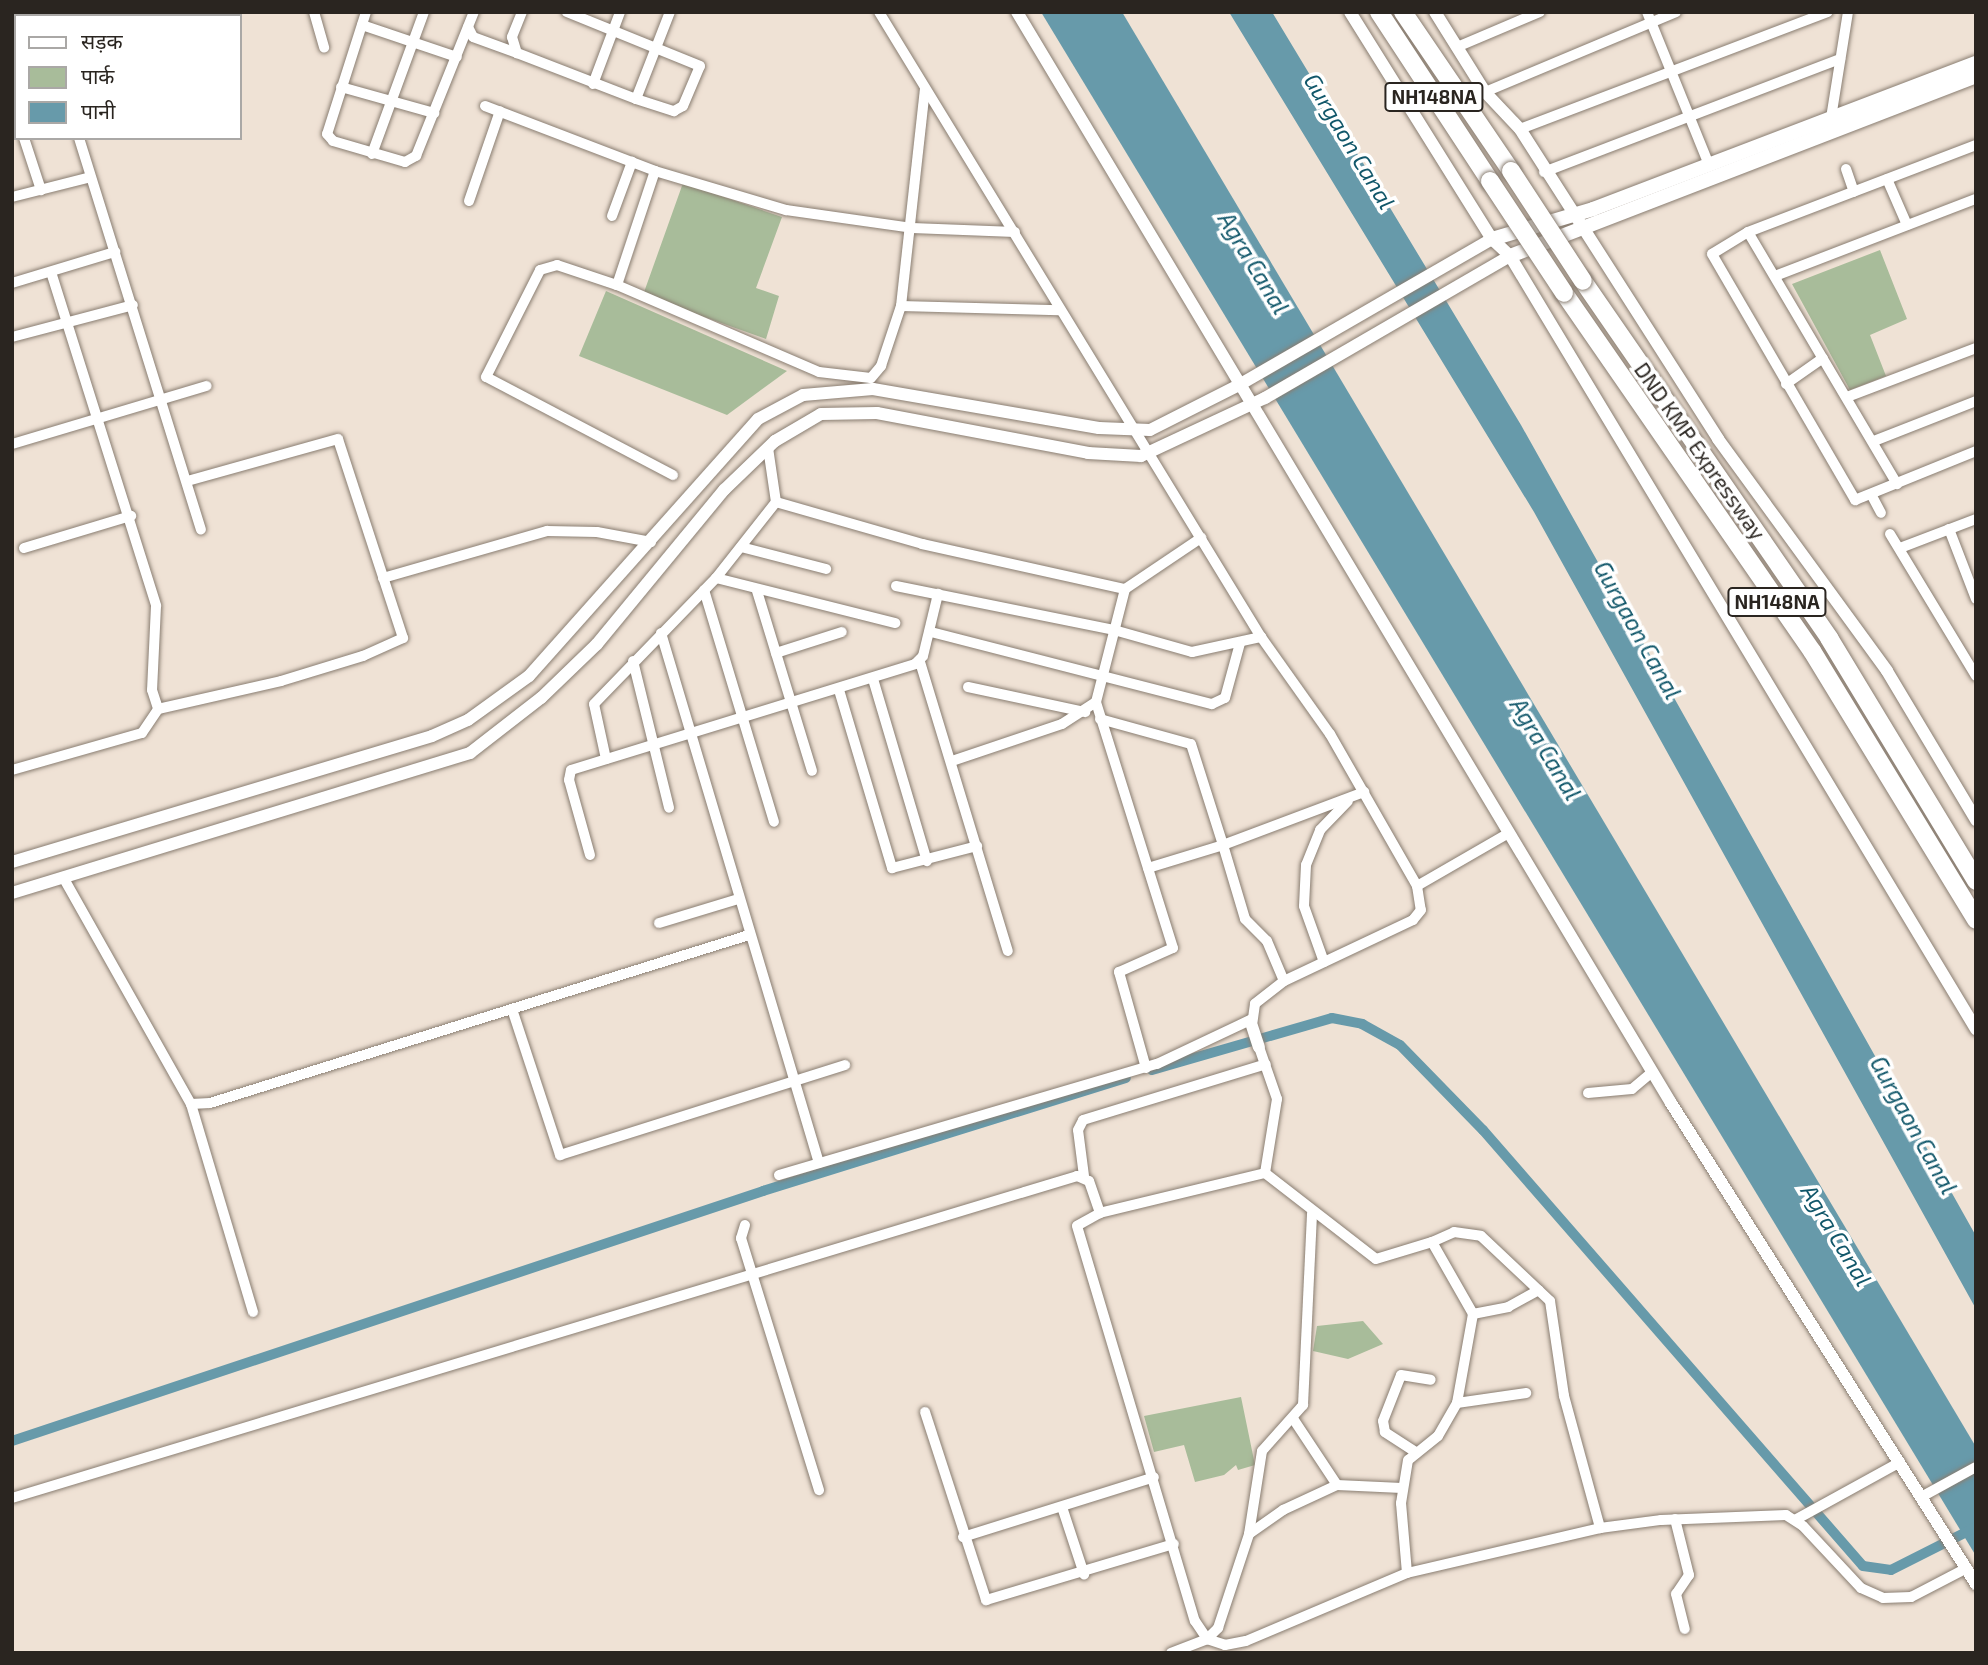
<!DOCTYPE html>
<meta charset="utf-8">
<style>
body{margin:0}
#map{position:relative;width:1988px;height:1665px;overflow:hidden;background:#efe2d5;font-family:"Exo 2","Noto Sans Devanagari",sans-serif}
div>[style]{position:absolute}
[style*='--x']{left:calc(var(--x)*1px);top:calc(var(--y)*1px);width:calc(var(--w)*1px);rotate:calc(var(--a)*1deg)}
.green>*{inset:0;background:#a8bc9a}
.water>*{inset:0;background:#679aaa}
.canal>*{height:10px;margin:-5px;padding:0 5px;transform-origin:5px;border-radius:5px;background:#679aaa}
.roads{filter:drop-shadow(0 0 2px #897d71) drop-shadow(0 0 2px #897d71)}
.minor>*{height:10px;margin:-5px;padding:0 5px;transform-origin:5px;border-radius:5px;background:#fff}
.tertiary>*{height:12px;margin:-6px;padding:0 6px;transform-origin:6px;border-radius:6px;background:#fff}
.secondary>*{height:14px;margin:-7px;padding:0 7px;transform-origin:7px;border-radius:7px;background:#fff}
.trunk>*{height:18px;margin:-9px;padding:0 9px;transform-origin:9px;border-radius:9px;background:#fff}
.bridges{filter:drop-shadow(0 0 2px #897d71) drop-shadow(0 0 2px #897d71)}
.trunk-bridge>*{height:18px;margin:-9px;padding:0 9px;transform-origin:9px;border-radius:9px;background:#fff}
span{translate:-50% -50%;white-space:nowrap;text-align:center;line-height:1.15;-webkit-text-stroke:7px #fff;paint-order:stroke}
.shield-label span{padding:2px 5px;background:#fff;border:2px solid;border-radius:5px;-webkit-text-stroke-width:0}
.shield-label{font-size:19px;color:#2a2520;font-weight:700}
.street-label{font-size:21px;color:#2a2520}
.water-label{font-size:23px;color:#11576a;font-style:italic}
.frame{position:absolute;inset:0;border:14px solid #2a2520;pointer-events:none}
.legend{position:absolute;left:14px;top:14px;width:228px;height:126px;box-sizing:border-box;background:#fff;border:2px solid #aaa8a6;margin:0;padding:9px 12px;list-style:none;font-size:21px;color:#2a2520}
.legend li{display:flex;align-items:center;gap:14px;height:35px}
.legend b{width:35px;border:2px solid #aaa8a6}
</style>
<div id="map">
<div class="green">
<div style="clip-path:polygon(683px 183px,782px 217px,756px 288px,779px 296px,766px 339px,643px 295px)"></div>
<div style="clip-path:polygon(1880px 250px,1907px 319px,1870px 335px,1886px 376px,1850px 390px,1792px 284px)"></div>
<div style="clip-path:polygon(606px 291px,787px 371px,727px 415px,579px 356px)"></div>
<div style="clip-path:polygon(1363px 1321px,1383px 1344px,1348px 1359px,1313px 1351px,1317px 1326px)"></div>
<div style="clip-path:polygon(1241px 1397px,1255px 1465px,1238px 1470px,1236px 1465px,1224px 1475px,1195px 1482px,1184px 1445px,1154px 1452px,1144px 1416px)"></div>
</div>
<div class="water">
<div style="clip-path:polygon(1041px 12px,1122px 12px,1976px 1447px,1976px 1556px)"></div>
<div style="clip-path:polygon(1229px 12px,1272px 12px,1521px 425px,1976px 1236px,1976px 1309px,1534px 512px)"></div>
</div>
<div class="canal">
<div style="--x:1152;--y:1070;--w:187;--a:-16.1"></div>
<div style="--x:1332;--y:1018;--w:31;--a:11"></div>
<div style="--x:1362;--y:1024;--w:43;--a:28.9"></div>
<div style="--x:1400;--y:1045;--w:119;--a:45.7"></div>
<div style="--x:1483;--y:1130;--w:578;--a:48.93"></div>
<div style="--x:1863;--y:1566;--w:28;--a:8"></div>
<div style="--x:1891;--y:1570;--w:95;--a:-26.8"></div>
<div style="--x:12;--y:1441;--w:792;--a:-18.41"></div>
<div style="--x:763;--y:1191;--w:380;--a:-17.3"></div>
</div>
<div class="roads">
<div class="minor">
<div style="--x:19;--y:12;--w:4;--a:76"></div>
<div style="--x:139;--y:12;--w:4;--a:76"></div>
<div style="--x:314;--y:12;--w:37;--a:74"></div>
<div style="--x:366;--y:12;--w:128;--a:107.7"></div>
<div style="--x:327;--y:134;--w:9;--a:49"></div>
<div style="--x:333;--y:141;--w:75;--a:16.3"></div>
<div style="--x:405;--y:162;--w:13;--a:-29"></div>
<div style="--x:416;--y:156;--w:155;--a:-68.1"></div>
<div style="--x:522;--y:12;--w:27;--a:112"></div>
<div style="--x:512;--y:37;--w:17;--a:73"></div>
<div style="--x:517;--y:53;--w:128;--a:21.1"></div>
<div style="--x:636;--y:99;--w:40;--a:18"></div>
<div style="--x:674;--y:111;--w:10;--a:-29"></div>
<div style="--x:683;--y:106;--w:43;--a:-67"></div>
<div style="--x:700;--y:66;--w:144;--a:-157.9"></div>
<div style="--x:879;--y:12;--w:732;--a:58.57"></div>
<div style="--x:1261;--y:637;--w:119;--a:54.6"></div>
<div style="--x:1330;--y:734;--w:175;--a:60.2"></div>
<div style="--x:1417;--y:886;--w:24;--a:81"></div>
<div style="--x:1421;--y:910;--w:13;--a:129"></div>
<div style="--x:1413;--y:920;--w:143;--a:154.7"></div>
<div style="--x:1284;--y:981;--w:37;--a:142"></div>
<div style="--x:1255;--y:1004;--w:22;--a:98"></div>
<div style="--x:1647;--y:12;--w:165;--a:67.9"></div>
<div style="--x:362;--y:25;--w:100;--a:18.6"></div>
<div style="--x:468;--y:27;--w:11;--a:63"></div>
<div style="--x:473;--y:37;--w:47;--a:20"></div>
<div style="--x:12;--y:31;--w:4;--a:-14"></div>
<div style="--x:1457;--y:47;--w:90;--a:-22.9"></div>
<div style="--x:593;--y:84;--w:77;--a:-69.4"></div>
<div style="--x:341;--y:87;--w:97;--a:15.6"></div>
<div style="--x:1485;--y:92;--w:207;--a:-22.7"></div>
<div style="--x:636;--y:99;--w:93;--a:-68.7"></div>
<div style="--x:485;--y:106;--w:182;--a:20.9"></div>
<div style="--x:655;--y:171;--w:137;--a:16.6"></div>
<div style="--x:786;--y:210;--w:127;--a:8.1"></div>
<div style="--x:912;--y:228;--w:103;--a:2.2"></div>
<div style="--x:1831;--y:118;--w:107;--a:-80.9"></div>
<div style="--x:12;--y:120;--w:6;--a:51"></div>
<div style="--x:1520;--y:129;--w:329;--a:-20.8"></div>
<div style="--x:24;--y:138;--w:55;--a:71.9"></div>
<div style="--x:79;--y:138;--w:410;--a:72.7"></div>
<div style="--x:1976;--y:145;--w:244;--a:159.1"></div>
<div style="--x:1748;--y:232;--w:42;--a:148.6"></div>
<div style="--x:1712;--y:254;--w:285;--a:59.8"></div>
<div style="--x:1855;--y:500;--w:131;--a:-22"></div>
<div style="--x:372;--y:154;--w:151;--a:-69.9"></div>
<div style="--x:1846;--y:169;--w:24;--a:71"></div>
<div style="--x:1544;--y:172;--w:317;--a:-20.9"></div>
<div style="--x:1887;--y:179;--w:50;--a:66.5"></div>
<div style="--x:12;--y:197;--w:81;--a:-14.2"></div>
<div style="--x:469;--y:201;--w:95;--a:-71"></div>
<div style="--x:612;--y:216;--w:58;--a:-69.7"></div>
<div style="--x:1748;--y:232;--w:293;--a:59.4"></div>
<div style="--x:51;--y:272;--w:350;--a:72.5"></div>
<div style="--x:156;--y:606;--w:84;--a:92.7"></div>
<div style="--x:152;--y:690;--w:20;--a:72"></div>
<div style="--x:158;--y:709;--w:126;--a:-12.8"></div>
<div style="--x:281;--y:681;--w:86;--a:-17"></div>
<div style="--x:363;--y:656;--w:44;--a:-24.2"></div>
<div style="--x:403;--y:638;--w:209;--a:-108.1"></div>
<div style="--x:338;--y:439;--w:156;--a:164.4"></div>
<div style="--x:1775;--y:276;--w:215;--a:-21"></div>
<div style="--x:12;--y:283;--w:108;--a:-16.8"></div>
<div style="--x:617;--y:285;--w:120;--a:-71.6"></div>
<div style="--x:901;--y:306;--w:158;--a:1.5"></div>
<div style="--x:12;--y:337;--w:125;--a:-14.8"></div>
<div style="--x:1786;--y:384;--w:45;--a:-35.1"></div>
<div style="--x:1847;--y:397;--w:138;--a:-20.8"></div>
<div style="--x:1874;--y:441;--w:110;--a:-21.4"></div>
<div style="--x:12;--y:444;--w:203;--a:-16.6"></div>
<div style="--x:673;--y:475;--w:211;--a:-152.3"></div>
<div style="--x:486;--y:377;--w:120;--a:-63.2"></div>
<div style="--x:540;--y:270;--w:18;--a:-16"></div>
<div style="--x:557;--y:265;--w:63;--a:18.4"></div>
<div style="--x:617;--y:285;--w:220;--a:23.3"></div>
<div style="--x:819;--y:372;--w:52;--a:6.6"></div>
<div style="--x:871;--y:378;--w:16;--a:-50"></div>
<div style="--x:881;--y:366;--w:63;--a:-71.6"></div>
<div style="--x:901;--y:306;--w:218;--a:-83.7"></div>
<div style="--x:1872;--y:496;--w:19;--a:62"></div>
<div style="--x:776;--y:502;--w:152;--a:16"></div>
<div style="--x:922;--y:544;--w:208;--a:12.5"></div>
<div style="--x:1949;--y:529;--w:75;--a:68.9"></div>
<div style="--x:1890;--y:534;--w:166;--a:58.8"></div>
<div style="--x:741;--y:547;--w:88;--a:14.5"></div>
<div style="--x:24;--y:548;--w:112;--a:-16.7"></div>
<div style="--x:1900;--y:548;--w:81;--a:-20.9"></div>
<div style="--x:383;--y:578;--w:171;--a:-16"></div>
<div style="--x:547;--y:531;--w:50;--a:1.1"></div>
<div style="--x:597;--y:532;--w:55;--a:10.5"></div>
<div style="--x:716;--y:578;--w:185;--a:14.1"></div>
<div style="--x:896;--y:586;--w:222;--a:11.4"></div>
<div style="--x:1114;--y:630;--w:81;--a:15.8"></div>
<div style="--x:1192;--y:652;--w:71;--a:-12.3"></div>
<div style="--x:704;--y:590;--w:242;--a:73.2"></div>
<div style="--x:757;--y:591;--w:188;--a:73"></div>
<div style="--x:931;--y:632;--w:290;--a:14.4"></div>
<div style="--x:1212;--y:704;--w:14;--a:-25"></div>
<div style="--x:1225;--y:698;--w:57;--a:-74.7"></div>
<div style="--x:661;--y:633;--w:553;--a:73.4"></div>
<div style="--x:776;--y:653;--w:69;--a:-17.7"></div>
<div style="--x:633;--y:661;--w:151;--a:76.2"></div>
<div style="--x:920;--y:662;--w:302;--a:73.1"></div>
<div style="--x:873;--y:679;--w:190;--a:73.5"></div>
<div style="--x:968;--y:687;--w:120;--a:12.1"></div>
<div style="--x:839;--y:690;--w:186;--a:73.4"></div>
<div style="--x:892;--y:868;--w:88;--a:-14.5"></div>
<div style="--x:1100;--y:719;--w:94;--a:15.4"></div>
<div style="--x:1191;--y:744;--w:106;--a:72.4"></div>
<div style="--x:1223;--y:845;--w:151;--a:-20.6"></div>
<div style="--x:606;--y:759;--w:56;--a:-102.3"></div>
<div style="--x:594;--y:704;--w:175;--a:-45.9"></div>
<div style="--x:716;--y:578;--w:97;--a:-51.7"></div>
<div style="--x:776;--y:502;--w:55;--a:-98.4"></div>
<div style="--x:952;--y:761;--w:116;--a:-18.6"></div>
<div style="--x:1062;--y:724;--w:40;--a:-32.9"></div>
<div style="--x:12;--y:770;--w:135;--a:-15.9"></div>
<div style="--x:142;--y:733;--w:29;--a:-56"></div>
<div style="--x:590;--y:855;--w:78;--a:-105.6"></div>
<div style="--x:569;--y:780;--w:10;--a:-79"></div>
<div style="--x:571;--y:770;--w:360;--a:-17.1"></div>
<div style="--x:915;--y:664;--w:11;--a:-45"></div>
<div style="--x:923;--y:656;--w:64;--a:-76.4"></div>
<div style="--x:1148;--y:868;--w:78;--a:-17"></div>
<div style="--x:1223;--y:845;--w:77;--a:73.4"></div>
<div style="--x:1245;--y:919;--w:31;--a:45"></div>
<div style="--x:1267;--y:941;--w:43;--a:67"></div>
<div style="--x:63;--y:877;--w:261;--a:60.6"></div>
<div style="--x:191;--y:1104;--w:19;--a:-3"></div>
<div style="--x:210;--y:1103;--w:565;--a:-17.31"></div>
<div style="--x:1417;--y:886;--w:104;--a:-30"></div>
<div style="--x:659;--y:923;--w:83;--a:-16.9"></div>
<div style="--x:1324;--y:962;--w:59;--a:-109.7"></div>
<div style="--x:1304;--y:906;--w:41;--a:-87.2"></div>
<div style="--x:1306;--y:865;--w:38;--a:-68"></div>
<div style="--x:1320;--y:830;--w:40;--a:-46"></div>
<div style="--x:512;--y:1009;--w:154;--a:71.8"></div>
<div style="--x:560;--y:1155;--w:299;--a:-17.5"></div>
<div style="--x:1259;--y:1047;--w:55;--a:70.9"></div>
<div style="--x:1277;--y:1099;--w:75;--a:99.2"></div>
<div style="--x:1265;--y:1173;--w:170;--a:166.4"></div>
<div style="--x:1100;--y:1213;--w:26;--a:151"></div>
<div style="--x:1077;--y:1226;--w:412;--a:73.4"></div>
<div style="--x:1195;--y:1621;--w:22;--a:56"></div>
<div style="--x:1207;--y:1639;--w:19;--a:18"></div>
<div style="--x:1225;--y:1645;--w:21;--a:-11"></div>
<div style="--x:1246;--y:1641;--w:175;--a:-22.9"></div>
<div style="--x:1407;--y:1573;--w:198;--a:-13.1"></div>
<div style="--x:1600;--y:1528;--w:62;--a:-7.5"></div>
<div style="--x:1661;--y:1520;--w:125;--a:-2.3"></div>
<div style="--x:1786;--y:1515;--w:20;--a:33"></div>
<div style="--x:1803;--y:1526;--w:85;--a:46.9"></div>
<div style="--x:1861;--y:1588;--w:24;--a:24"></div>
<div style="--x:1883;--y:1598;--w:28;--a:-2"></div>
<div style="--x:1911;--y:1597;--w:63;--a:-27.4"></div>
<div style="--x:1146;--y:1068;--w:100;--a:-105.7"></div>
<div style="--x:1119;--y:972;--w:59;--a:-24"></div>
<div style="--x:1173;--y:948;--w:258;--a:-107.4"></div>
<div style="--x:1096;--y:702;--w:117;--a:-75.6"></div>
<div style="--x:1125;--y:589;--w:92;--a:-33.9"></div>
<div style="--x:1588;--y:1093;--w:44;--a:-5.2"></div>
<div style="--x:1632;--y:1089;--w:26;--a:-40"></div>
<div style="--x:191;--y:1104;--w:217;--a:73.4"></div>
<div style="--x:1265;--y:1173;--w:140;--a:37.8"></div>
<div style="--x:1376;--y:1259;--w:59;--a:-16.9"></div>
<div style="--x:1432;--y:1242;--w:83;--a:60.3"></div>
<div style="--x:1473;--y:1314;--w:90;--a:100.2"></div>
<div style="--x:1457;--y:1403;--w:38;--a:120"></div>
<div style="--x:1438;--y:1436;--w:38;--a:141"></div>
<div style="--x:1408;--y:1460;--w:44;--a:99.2"></div>
<div style="--x:1401;--y:1503;--w:70;--a:85.1"></div>
<div style="--x:779;--y:1175;--w:394;--a:-16.4"></div>
<div style="--x:1157;--y:1064;--w:105;--a:-25.3"></div>
<div style="--x:1084;--y:1176;--w:46;--a:-97.4"></div>
<div style="--x:1078;--y:1130;--w:11;--a:-63"></div>
<div style="--x:1083;--y:1120;--w:191;--a:-17"></div>
<div style="--x:745;--y:1225;--w:14;--a:107"></div>
<div style="--x:741;--y:1238;--w:264;--a:72.8"></div>
<div style="--x:1432;--y:1242;--w:24;--a:-24"></div>
<div style="--x:1454;--y:1232;--w:27;--a:8"></div>
<div style="--x:1481;--y:1236;--w:95;--a:43.3"></div>
<div style="--x:1550;--y:1301;--w:96;--a:81.6"></div>
<div style="--x:1564;--y:1396;--w:137;--a:74.7"></div>
<div style="--x:1473;--y:1314;--w:36;--a:-11"></div>
<div style="--x:1508;--y:1307;--w:35;--a:-29"></div>
<div style="--x:1457;--y:1403;--w:70;--a:-8.2"></div>
<div style="--x:925;--y:1412;--w:198;--a:72"></div>
<div style="--x:986;--y:1600;--w:196;--a:-16.6"></div>
<div style="--x:1294;--y:1420;--w:78;--a:56.5"></div>
<div style="--x:1337;--y:1485;--w:65;--a:2.6"></div>
<div style="--x:1414;--y:1451;--w:35;--a:-147"></div>
<div style="--x:1385;--y:1432;--w:11;--a:-100"></div>
<div style="--x:1383;--y:1421;--w:49;--a:-68.6"></div>
<div style="--x:1401;--y:1375;--w:30;--a:9"></div>
<div style="--x:1923;--y:1496;--w:60;--a:-28.7"></div>
<div style="--x:12;--y:1498;--w:1113;--a:-16.82"></div>
<div style="--x:1077;--y:1176;--w:13;--a:23"></div>
<div style="--x:1089;--y:1181;--w:34;--a:71"></div>
<div style="--x:1062;--y:1507;--w:71;--a:71.8"></div>
<div style="--x:1675;--y:1519;--w:58;--a:76"></div>
<div style="--x:1689;--y:1575;--w:23;--a:124"></div>
<div style="--x:1676;--y:1594;--w:36;--a:76"></div>
<div style="--x:1795;--y:1520;--w:120;--a:-28.9"></div>
<div style="--x:1249;--y:1534;--w:42;--a:-35.2"></div>
<div style="--x:1283;--y:1510;--w:60;--a:-24.8"></div>
<div style="--x:963;--y:1537;--w:200;--a:-17.4"></div>
<div style="--x:1171;--y:1653;--w:39;--a:-21"></div>
<div style="--x:1207;--y:1639;--w:16;--a:-45"></div>
<div style="--x:1218;--y:1628;--w:99;--a:-71.7"></div>
<div style="--x:1249;--y:1534;--w:84;--a:-81.1"></div>
<div style="--x:1262;--y:1451;--w:62;--a:-48.3"></div>
<div style="--x:1303;--y:1405;--w:192;--a:-87.3"></div>
</div>
<div class="tertiary">
<div style="--x:1017;--y:12;--w:1272;--a:59.06"></div>
<div style="--x:1671;--y:1103;--w:570;--a:57.62"></div>
<div style="--x:1350;--y:12;--w:268;--a:58"></div>
<div style="--x:1492;--y:239;--w:25;--a:43"></div>
<div style="--x:1510;--y:256;--w:903;--a:58.92"></div>
<div style="--x:1435;--y:12;--w:94;--a:58"></div>
<div style="--x:1485;--y:92;--w:51;--a:46.6"></div>
<div style="--x:1520;--y:129;--w:368;--a:57.4"></div>
<div style="--x:1718;--y:439;--w:287;--a:53.9"></div>
<div style="--x:1887;--y:671;--w:174;--a:59.1"></div>
<div style="--x:128;--y:16;--w:6;--a:-39"></div>
<div style="--x:12;--y:102;--w:5;--a:-37"></div>
<div style="--x:12;--y:862;--w:438;--a:-16.7"></div>
<div style="--x:432;--y:736;--w:39;--a:-24"></div>
<div style="--x:468;--y:720;--w:75;--a:-35.8"></div>
<div style="--x:529;--y:676;--w:344;--a:-48.3"></div>
<div style="--x:758;--y:419;--w:51;--a:-28.1"></div>
<div style="--x:803;--y:395;--w:70;--a:-4.9"></div>
<div style="--x:873;--y:389;--w:229;--a:9.8"></div>
<div style="--x:1099;--y:428;--w:51;--a:2.2"></div>
<div style="--x:1150;--y:430;--w:100;--a:-26.8"></div>
<div style="--x:1239;--y:385;--w:292;--a:-30"></div>
<div style="--x:12;--y:893;--w:479;--a:-17"></div>
<div style="--x:470;--y:753;--w:90;--a:-37.8"></div>
<div style="--x:541;--y:698;--w:78;--a:-44"></div>
<div style="--x:597;--y:644;--w:200;--a:-50.5"></div>
<div style="--x:724;--y:490;--w:71;--a:-43.9"></div>
<div style="--x:775;--y:441;--w:53;--a:-30.4"></div>
<div style="--x:821;--y:414;--w:56;--a:-1"></div>
<div style="--x:877;--y:413;--w:215;--a:10.7"></div>
<div style="--x:1088;--y:453;--w:53;--a:3.2"></div>
<div style="--x:1141;--y:456;--w:137;--a:-25.1"></div>
<div style="--x:1265;--y:398;--w:283;--a:-30.1"></div>
<div style="--x:1252;--y:1026;--w:22;--a:72"></div>
</div>
<div class="secondary">
<div style="--x:1492;--y:239;--w:105;--a:-16.5"></div>
<div style="--x:1593;--y:209;--w:410;--a:-20.9"></div>
<div style="--x:1510;--y:256;--w:500;--a:-21.1"></div>
</div>
<div class="trunk">
<div style="--x:1379;--y:12;--w:202;--a:56.7"></div>
<div style="--x:1403;--y:12;--w:192;--a:55.8"></div>
<div style="--x:1583;--y:281;--w:434;--a:55.4"></div>
<div style="--x:1829;--y:638;--w:284;--a:58.8"></div>
<div style="--x:1564;--y:293;--w:436;--a:55.3"></div>
<div style="--x:1812;--y:651;--w:315;--a:58.6"></div>
</div>
</div>
<div class="bridges">
<div class="trunk-bridge">
<div style="--x:1511;--y:171;--w:131;--a:56.8"></div>
<div style="--x:1490;--y:181;--w:134;--a:56.5"></div>
</div>
</div>
<div class="shield-label">
<span style="left:1434px;top:97px">NH148NA</span>
<span style="left:1777px;top:602px">NH148NA</span>
</div>
<div class="street-label">
<span style="left:1700px;top:451px;rotate:55deg">DND KMP Expressway</span>
</div>
<div class="water-label">
<span style="left:1350px;top:141px;rotate:59deg">Gurgaon Canal</span>
<span style="left:1254px;top:263px;rotate:59deg">Agra Canal</span>
<span style="left:1638px;top:630px;rotate:61deg">Gurgaon Canal</span>
<span style="left:1546px;top:749px;rotate:59deg">Agra Canal</span>
<span style="left:1914px;top:1125px;rotate:61deg">Gurgaon Canal</span>
<span style="left:1837px;top:1235px;rotate:59deg">Agra Canal</span>
</div>
<div class="frame"></div>
<ul class="legend">
<li><b style="height:9px;background:#fff"></b>सड़क</li>
<li><b style="height:19px;background:#a8bc9a"></b>पार्क</li>
<li><b style="height:19px;background:#679aaa"></b>पानी</li>
</ul>
</div>
